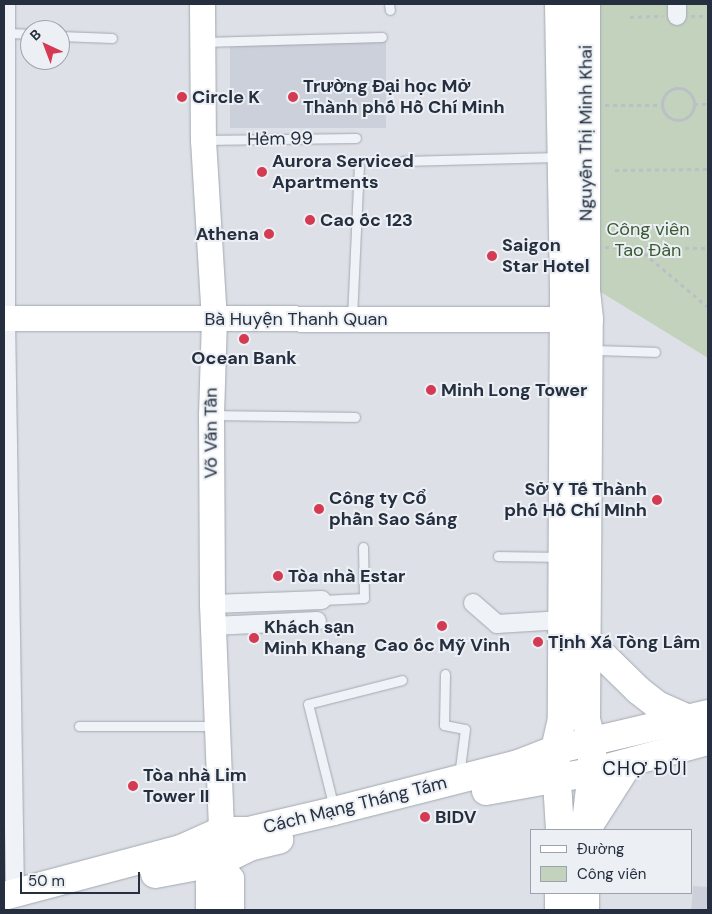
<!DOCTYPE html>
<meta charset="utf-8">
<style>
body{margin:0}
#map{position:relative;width:712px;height:914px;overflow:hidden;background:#dde1e7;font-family:"DM Sans",sans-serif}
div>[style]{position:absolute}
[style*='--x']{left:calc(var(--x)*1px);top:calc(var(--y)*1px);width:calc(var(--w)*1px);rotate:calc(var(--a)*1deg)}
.built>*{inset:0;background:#cbd0da;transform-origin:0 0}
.green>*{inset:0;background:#c3d2bd}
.path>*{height:3px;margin-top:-1.5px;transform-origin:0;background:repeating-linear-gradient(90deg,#bbbfc6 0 4px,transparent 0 8px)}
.path>.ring{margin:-1.5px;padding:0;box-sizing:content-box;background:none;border:3px solid #bbbfc6;border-radius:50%}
.roads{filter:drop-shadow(0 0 1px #a2a8b1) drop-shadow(0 0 1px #a2a8b1)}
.lane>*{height:9px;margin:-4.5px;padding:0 4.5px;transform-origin:4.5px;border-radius:4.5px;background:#eff2f6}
.street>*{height:18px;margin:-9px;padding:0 9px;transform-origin:9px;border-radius:9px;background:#eff2f6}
.secondary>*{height:25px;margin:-12.5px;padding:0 12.5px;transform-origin:12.5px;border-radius:12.5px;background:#fff}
.primary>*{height:28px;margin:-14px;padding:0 14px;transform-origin:14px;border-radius:14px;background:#fff}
.dots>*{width:14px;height:14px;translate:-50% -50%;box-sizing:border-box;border:2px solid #ecf0f5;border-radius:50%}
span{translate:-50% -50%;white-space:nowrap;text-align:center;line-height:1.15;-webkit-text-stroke:4px #ecf0f5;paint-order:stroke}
.poi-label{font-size:18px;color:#262f3f;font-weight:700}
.left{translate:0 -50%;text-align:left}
.right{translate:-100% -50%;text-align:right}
.street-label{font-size:18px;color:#262f3f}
.park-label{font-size:18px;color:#3a5b32}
.neighbourhood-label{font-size:19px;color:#18202f;letter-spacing:1px}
.frame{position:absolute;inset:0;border:5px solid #262f3f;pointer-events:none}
.legend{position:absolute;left:530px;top:829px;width:162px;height:65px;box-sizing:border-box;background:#ecf0f5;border:1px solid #9da3ac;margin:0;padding:6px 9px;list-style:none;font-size:15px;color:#262f3f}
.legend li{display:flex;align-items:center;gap:10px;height:25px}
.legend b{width:25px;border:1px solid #9da3ac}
.north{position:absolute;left:20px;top:20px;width:50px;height:50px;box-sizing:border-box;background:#ecf0f5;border:1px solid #9da3ac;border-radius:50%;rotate:317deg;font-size:14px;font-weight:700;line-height:20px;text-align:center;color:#262f3f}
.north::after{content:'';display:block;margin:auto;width:18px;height:22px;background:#d43a51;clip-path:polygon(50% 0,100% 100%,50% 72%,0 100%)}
.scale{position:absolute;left:20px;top:872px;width:120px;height:22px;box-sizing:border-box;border:2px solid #262f3f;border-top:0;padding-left:6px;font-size:15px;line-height:18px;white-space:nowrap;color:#262f3f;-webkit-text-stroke:4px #ecf0f5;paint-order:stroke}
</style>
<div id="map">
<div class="built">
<div style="left:386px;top:38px;width:90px;height:156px;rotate:90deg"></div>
<div style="left:693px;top:886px;width:15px;height:24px;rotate:4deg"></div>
</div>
<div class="green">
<div style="clip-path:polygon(590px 4px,708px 4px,708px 358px,586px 283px)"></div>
</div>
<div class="path">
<div style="--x:691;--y:16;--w:17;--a:0"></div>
<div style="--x:630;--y:17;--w:33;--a:-2"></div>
<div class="ring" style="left:662px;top:88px;width:29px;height:29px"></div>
<div style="--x:694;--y:104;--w:14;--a:0"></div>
<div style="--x:605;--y:105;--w:57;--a:0"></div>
<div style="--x:615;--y:170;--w:93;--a:-0.6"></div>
<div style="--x:605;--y:247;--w:103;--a:0.6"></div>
<div style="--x:638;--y:248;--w:92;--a:40.1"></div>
</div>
<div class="roads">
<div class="lane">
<div style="--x:389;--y:4;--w:6;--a:81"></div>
<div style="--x:6;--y:33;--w:24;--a:2"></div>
<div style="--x:60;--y:36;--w:52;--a:2.2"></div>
<div style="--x:203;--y:42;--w:179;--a:-1.6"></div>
<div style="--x:204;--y:140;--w:152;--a:-0.8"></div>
<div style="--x:403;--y:161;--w:155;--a:-1.5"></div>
<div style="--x:352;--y:318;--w:152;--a:-87.4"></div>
<div style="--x:592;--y:350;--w:63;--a:1.8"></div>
<div style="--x:213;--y:415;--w:142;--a:0.8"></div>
<div style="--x:498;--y:556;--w:63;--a:0.9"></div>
<div style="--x:322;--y:600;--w:42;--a:-2.7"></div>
<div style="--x:364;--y:598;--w:51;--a:-91.1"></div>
<div style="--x:445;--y:674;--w:51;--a:91.1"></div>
<div style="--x:444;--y:725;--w:21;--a:11"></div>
<div style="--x:465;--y:729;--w:47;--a:97.3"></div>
<div style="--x:79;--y:726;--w:136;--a:0"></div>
<div style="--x:334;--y:808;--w:107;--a:-104"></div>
<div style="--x:308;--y:704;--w:97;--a:-14.3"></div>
</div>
<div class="street">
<div style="--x:6;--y:4;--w:314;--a:90"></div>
<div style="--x:6;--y:318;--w:576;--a:89.1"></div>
<div style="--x:677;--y:16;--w:12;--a:-90"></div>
<div style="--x:473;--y:603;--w:32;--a:41"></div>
<div style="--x:497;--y:624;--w:65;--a:-3.5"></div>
<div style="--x:212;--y:604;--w:110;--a:-2.1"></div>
<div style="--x:213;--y:626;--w:104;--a:-2.8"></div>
</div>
<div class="secondary">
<div style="--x:202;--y:4;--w:136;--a:89.6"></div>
<div style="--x:203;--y:140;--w:179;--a:86.5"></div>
<div style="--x:214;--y:319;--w:96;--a:91.8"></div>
<div style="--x:211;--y:415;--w:189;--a:89.7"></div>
<div style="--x:212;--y:604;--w:227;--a:87.7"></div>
<div style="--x:221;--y:831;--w:31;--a:94"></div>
<div style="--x:219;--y:862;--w:24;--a:118"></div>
<div style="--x:208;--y:883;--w:27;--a:90"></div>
<div style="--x:4;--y:318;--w:580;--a:0.1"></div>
<div style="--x:219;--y:862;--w:20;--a:53"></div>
<div style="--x:231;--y:878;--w:32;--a:90"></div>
</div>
<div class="primary">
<div style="--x:559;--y:4;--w:284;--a:89"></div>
<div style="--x:564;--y:288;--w:431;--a:90.3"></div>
<div style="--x:562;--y:719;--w:32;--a:103"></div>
<div style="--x:555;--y:750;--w:80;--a:86.4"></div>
<div style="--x:586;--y:639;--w:73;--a:44.4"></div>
<div style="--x:638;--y:690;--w:24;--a:38"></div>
<div style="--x:657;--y:705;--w:34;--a:24"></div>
<div style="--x:486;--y:791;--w:108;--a:-10.2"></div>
<div style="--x:592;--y:772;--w:120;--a:-15"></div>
<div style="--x:588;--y:827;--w:76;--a:-57.4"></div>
<div style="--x:585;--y:830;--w:58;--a:-83.1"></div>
<div style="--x:592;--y:772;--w:30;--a:-90"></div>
<div style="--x:592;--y:742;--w:24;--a:-105"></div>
<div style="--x:586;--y:719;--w:400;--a:-89.6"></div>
<div style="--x:589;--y:319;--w:31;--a:-96"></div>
<div style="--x:586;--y:288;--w:284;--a:-90"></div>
<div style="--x:155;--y:874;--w:65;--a:-10.6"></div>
<div style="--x:219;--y:862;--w:37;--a:-26"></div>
<div style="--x:252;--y:846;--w:28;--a:-13"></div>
<div style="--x:4;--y:896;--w:183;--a:-14.9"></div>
<div style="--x:181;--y:849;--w:44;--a:-24.2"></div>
<div style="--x:221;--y:831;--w:28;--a:0"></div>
<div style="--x:249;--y:831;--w:87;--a:-13.2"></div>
<div style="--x:334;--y:811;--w:190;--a:-14.3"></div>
<div style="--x:518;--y:764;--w:40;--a:-21"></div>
<div style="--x:555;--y:750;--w:157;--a:-13.2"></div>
<div style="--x:559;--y:910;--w:17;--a:-90"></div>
<div style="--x:585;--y:910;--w:17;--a:-90"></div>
</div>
</div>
<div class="dots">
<div style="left:182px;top:97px;background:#d43a51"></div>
<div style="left:293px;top:97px;background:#d43a51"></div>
<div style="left:262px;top:172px;background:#d43a51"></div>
<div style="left:310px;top:220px;background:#d43a51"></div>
<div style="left:269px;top:234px;background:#d43a51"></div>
<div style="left:492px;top:256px;background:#d43a51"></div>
<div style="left:244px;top:339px;background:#d43a51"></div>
<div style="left:431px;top:390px;background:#d43a51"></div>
<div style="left:657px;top:500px;background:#d43a51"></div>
<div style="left:319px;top:509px;background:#d43a51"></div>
<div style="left:278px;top:576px;background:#d43a51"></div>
<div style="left:442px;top:626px;background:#d43a51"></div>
<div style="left:254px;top:638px;background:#d43a51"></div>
<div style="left:538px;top:642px;background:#d43a51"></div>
<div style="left:133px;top:786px;background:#d43a51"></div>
<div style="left:425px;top:817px;background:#d43a51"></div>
</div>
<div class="poi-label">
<span class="left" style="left:303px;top:97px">Trường Đại học Mở<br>Thành phố Hồ Chí Minh</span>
<span class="left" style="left:192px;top:97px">Circle K</span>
<span class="left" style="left:272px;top:172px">Aurora Serviced<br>Apartments</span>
<span class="left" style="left:320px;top:220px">Cao ốc 123</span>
<span class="right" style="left:259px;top:234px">Athena</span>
<span class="left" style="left:502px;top:256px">Saigon<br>Star Hotel</span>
<span style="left:244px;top:358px">Ocean Bank</span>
<span class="left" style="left:441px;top:390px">Minh Long Tower</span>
<span class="right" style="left:647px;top:500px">Sở Y Tế Thành<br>phố Hồ Chí MInh</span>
<span class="left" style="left:329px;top:509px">Công ty Cổ<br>phần Sao Sáng</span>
<span class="left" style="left:288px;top:576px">Tòa nhà Estar</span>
<span class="left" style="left:264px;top:638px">Khách sạn<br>Minh Khang</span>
<span class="left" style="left:548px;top:642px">Tịnh Xá Tòng Lâm</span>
<span style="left:442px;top:645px">Cao ốc Mỹ Vinh</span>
<span class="left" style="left:143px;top:786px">Tòa nhà Lim<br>Tower II</span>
<span class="left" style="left:435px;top:817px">BIDV</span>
</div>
<div class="street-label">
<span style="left:586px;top:133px;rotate:-90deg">Nguyễn Thị Minh Khai</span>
<span style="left:280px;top:139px;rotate:-1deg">Hẻm 99</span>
<span style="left:296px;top:319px">Bà Huyện Thanh Quan</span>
<span style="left:211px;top:433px;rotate:-90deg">Võ Văn Tần</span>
<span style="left:355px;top:805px;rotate:-14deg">Cách Mạng Tháng Tám</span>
</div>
<div class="park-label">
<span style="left:648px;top:240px">Công viên<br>Tao Đàn</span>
</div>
<div class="neighbourhood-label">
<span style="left:645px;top:769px">CHỢ ĐŨI</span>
</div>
<div class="frame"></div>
<ul class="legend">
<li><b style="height:6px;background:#fff"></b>Đường</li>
<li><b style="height:14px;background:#c3d2bd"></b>Công viên</li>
</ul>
<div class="north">B</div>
<div class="scale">50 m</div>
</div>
